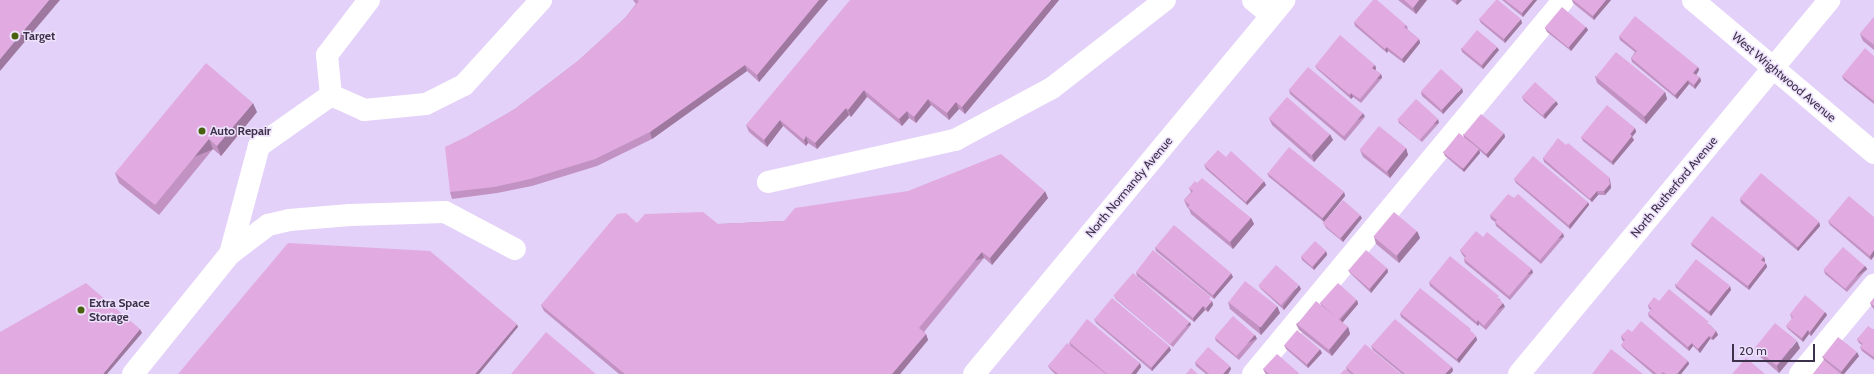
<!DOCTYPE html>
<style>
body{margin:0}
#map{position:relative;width:1874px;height:374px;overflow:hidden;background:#e3d1f9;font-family:Cabin,sans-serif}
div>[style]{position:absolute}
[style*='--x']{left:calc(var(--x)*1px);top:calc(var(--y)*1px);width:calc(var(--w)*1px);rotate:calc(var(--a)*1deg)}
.minor>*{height:22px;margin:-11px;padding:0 11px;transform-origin:11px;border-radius:11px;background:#fff}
.wall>*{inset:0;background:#c293c2}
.shaded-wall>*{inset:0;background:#9e789e;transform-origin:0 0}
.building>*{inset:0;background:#e1abe2;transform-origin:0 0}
.dots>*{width:11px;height:11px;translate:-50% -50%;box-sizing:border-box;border:2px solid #ede1fc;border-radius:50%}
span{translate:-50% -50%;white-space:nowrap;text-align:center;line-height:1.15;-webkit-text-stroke:3px #ede1fc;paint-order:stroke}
.poi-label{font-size:12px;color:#3c304a;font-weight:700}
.left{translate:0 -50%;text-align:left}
.street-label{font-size:12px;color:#3c304a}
.scale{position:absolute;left:1732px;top:344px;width:83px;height:18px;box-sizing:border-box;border:2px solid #3c304a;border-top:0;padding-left:5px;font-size:12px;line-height:14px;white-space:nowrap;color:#3c304a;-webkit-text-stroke:3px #ede1fc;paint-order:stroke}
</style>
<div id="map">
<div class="minor">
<div style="--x:369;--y:0;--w:69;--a:127.4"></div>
<div style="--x:327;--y:55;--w:40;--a:84.3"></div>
<div style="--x:331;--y:95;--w:36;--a:24"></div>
<div style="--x:364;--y:110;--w:62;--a:-5.5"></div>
<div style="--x:426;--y:104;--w:42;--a:-26.6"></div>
<div style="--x:464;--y:85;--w:115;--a:-47.8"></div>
<div style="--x:1253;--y:0;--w:23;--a:40"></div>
<div style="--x:1693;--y:0;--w:237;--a:40.2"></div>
<div style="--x:768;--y:182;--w:192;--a:-12.7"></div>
<div style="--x:955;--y:140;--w:110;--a:-28.2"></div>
<div style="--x:1052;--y:88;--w:143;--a:-37.9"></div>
<div style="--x:230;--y:254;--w:112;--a:-75"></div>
<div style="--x:259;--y:146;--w:88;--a:-35.3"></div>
<div style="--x:133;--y:374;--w:154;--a:-51.1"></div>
<div style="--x:230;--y:254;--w:48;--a:-37.3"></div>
<div style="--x:268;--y:225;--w:22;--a:-13"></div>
<div style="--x:289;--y:220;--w:61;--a:-4.7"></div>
<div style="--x:350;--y:215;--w:95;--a:-1.8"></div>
<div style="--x:445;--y:212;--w:79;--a:27.9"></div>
<div style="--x:974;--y:374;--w:486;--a:-50.3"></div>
<div style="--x:1253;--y:374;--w:486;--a:-50.3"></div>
<div style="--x:1519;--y:374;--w:486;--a:-50.3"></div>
<div style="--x:1800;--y:374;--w:116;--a:-50.3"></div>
</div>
<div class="wall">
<div style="clip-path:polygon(633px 0,828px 0,759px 82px,747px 71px,652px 139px,597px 166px,532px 186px,497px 193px,452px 199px,450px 192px,470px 135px,515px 109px,578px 61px,625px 18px,636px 4px)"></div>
<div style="clip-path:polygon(1059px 0,965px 114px,959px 109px,949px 120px,931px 105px,916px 123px,909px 118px,902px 126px,867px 97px,851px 117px,849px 115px,817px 149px,808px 143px,806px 146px,783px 126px,767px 147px,749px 132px,746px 125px)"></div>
<div style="clip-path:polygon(1398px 0,1427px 0,1416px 14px)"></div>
<div style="clip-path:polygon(1451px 0,1462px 0,1457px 5px)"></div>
<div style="clip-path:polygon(1502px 0,1537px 0,1523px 17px)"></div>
<div style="clip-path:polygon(1572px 0,1611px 0,1594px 20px,1573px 3px)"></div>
<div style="clip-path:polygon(1874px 17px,1874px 50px,1863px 41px,1860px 34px)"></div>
<div style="clip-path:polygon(1479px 19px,1522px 23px,1505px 43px,1481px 23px)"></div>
<div style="clip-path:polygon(1354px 22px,1406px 25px,1408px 28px,1407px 29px,1419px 39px,1420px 43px,1404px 63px,1388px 51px,1387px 53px,1355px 26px)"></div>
<div style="clip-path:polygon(1586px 27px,1588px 30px,1571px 51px,1547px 32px,1545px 28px)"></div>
<div style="clip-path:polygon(1619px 36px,1698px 67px,1699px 70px,1696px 75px,1701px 81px,1695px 89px,1689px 84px,1677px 99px,1632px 62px,1631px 58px,1635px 52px,1620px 40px)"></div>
<div style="clip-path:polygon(1461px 48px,1499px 50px,1483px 69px,1462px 52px)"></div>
<div style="clip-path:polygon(1874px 56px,1874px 104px,1844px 80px,1842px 76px)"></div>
<div style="clip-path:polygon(1375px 65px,1376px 69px,1375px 70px,1381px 74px,1382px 78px,1361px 103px,1353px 97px,1351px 99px,1317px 69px,1315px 66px)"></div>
<div style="clip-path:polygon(1595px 76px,1665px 92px,1667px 99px,1646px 124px,1597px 83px)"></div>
<div style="clip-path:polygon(1289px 90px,1365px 117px,1345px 141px,1290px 94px)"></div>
<div style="clip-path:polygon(1421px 92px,1463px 92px,1443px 114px,1422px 96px)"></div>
<div style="clip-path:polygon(1522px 97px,1558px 104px,1545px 119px,1524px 101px)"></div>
<div style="clip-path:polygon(257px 112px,221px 156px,213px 149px,159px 215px,119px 183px,115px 173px)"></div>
<div style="clip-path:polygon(1269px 118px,1333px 140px,1314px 162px,1272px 125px)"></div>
<div style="clip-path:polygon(1398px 120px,1439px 123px,1422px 142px,1399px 123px)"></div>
<div style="clip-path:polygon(1635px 128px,1636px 132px,1632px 137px,1634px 140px,1613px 165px,1583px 141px,1581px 137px)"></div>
<div style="clip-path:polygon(1504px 133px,1505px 137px,1488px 158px,1479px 150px,1480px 153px,1464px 172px,1445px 156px,1443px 152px,1464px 137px,1463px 134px)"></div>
<div style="clip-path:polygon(1566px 145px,1610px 180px,1611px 188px,1605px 195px,1598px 195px,1592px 202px,1544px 162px,1543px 158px)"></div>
<div style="clip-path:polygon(1406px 148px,1408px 155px,1390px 178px,1363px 157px,1360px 150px)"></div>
<div style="clip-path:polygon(1226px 157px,1266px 185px,1247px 205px,1206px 169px,1204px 165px)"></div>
<div style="clip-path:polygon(1267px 173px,1344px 192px,1345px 196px,1324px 222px,1269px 177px)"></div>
<div style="clip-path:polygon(1514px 179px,1588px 202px,1589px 205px,1570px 229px,1516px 183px)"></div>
<div style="clip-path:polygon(1197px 183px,1251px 218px,1254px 224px,1233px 249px,1191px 214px,1189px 209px,1187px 207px,1184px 200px,1191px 192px,1189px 188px)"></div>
<div style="clip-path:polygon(1048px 198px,992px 265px,984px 258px,924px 332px,926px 334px,928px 340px,900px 374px,619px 374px,544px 311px,541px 305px,637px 223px,718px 224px,784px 221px)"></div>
<div style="clip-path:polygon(1514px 198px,1564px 237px,1541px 264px,1496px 226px,1495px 222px,1491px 219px,1490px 215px)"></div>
<div style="clip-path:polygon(1740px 199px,1819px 222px,1820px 226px,1798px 251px,1741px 203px)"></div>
<div style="clip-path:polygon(1874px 217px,1874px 256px,1871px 260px,1830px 225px,1828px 221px)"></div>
<div style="clip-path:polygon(1362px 218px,1343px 242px,1326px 228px,1324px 224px)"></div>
<div style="clip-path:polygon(1417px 231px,1420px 238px,1399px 263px,1376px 244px,1374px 237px)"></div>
<div style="clip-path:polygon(1483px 237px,1533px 273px,1510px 300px,1465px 263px,1464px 259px,1465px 258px,1462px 254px,1460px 250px)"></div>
<div style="clip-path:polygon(1691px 243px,1764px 257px,1765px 261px,1764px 262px,1767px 267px,1749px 290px,1692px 246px)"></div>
<div style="clip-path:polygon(1155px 247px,1233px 277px,1214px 299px,1156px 251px)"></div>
<div style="clip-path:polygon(1326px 251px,1327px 255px,1314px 270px,1302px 260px,1301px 256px)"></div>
<div style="clip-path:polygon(1865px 266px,1867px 269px,1847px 292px,1825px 274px,1824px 270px)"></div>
<div style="clip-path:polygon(1387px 268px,1388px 272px,1371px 293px,1350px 273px,1348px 270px)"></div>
<div style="clip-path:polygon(1136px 272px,1212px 301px,1213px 305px,1208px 312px,1205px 310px,1194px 322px,1137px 276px)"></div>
<div style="clip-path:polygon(1429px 282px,1500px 299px,1500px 300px,1505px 307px,1486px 330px,1479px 324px,1478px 326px,1430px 286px)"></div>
<div style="clip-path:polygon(1675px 284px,1731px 290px,1711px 316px,1676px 288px)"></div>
<div style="clip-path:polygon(1259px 286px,1301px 289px,1284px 310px,1261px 289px)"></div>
<div style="clip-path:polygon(1114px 296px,1191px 325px,1173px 347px,1116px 299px)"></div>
<div style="clip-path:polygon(1874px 298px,1874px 309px,1872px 307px,1870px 303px)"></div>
<div style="clip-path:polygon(1357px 300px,1358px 304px,1342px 323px,1348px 327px,1350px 334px,1332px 356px,1299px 330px,1296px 324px,1321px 305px,1320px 303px)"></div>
<div style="clip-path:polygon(1659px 301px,1710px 325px,1716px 331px,1718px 335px,1713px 340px,1710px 339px,1700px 353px,1693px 346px,1689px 351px,1649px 317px,1648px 313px,1651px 310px,1649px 309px,1648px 305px)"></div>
<div style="clip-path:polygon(1228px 302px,1277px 306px,1280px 313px,1261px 335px,1230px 309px)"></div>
<div style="clip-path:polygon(1825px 312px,1827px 315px,1811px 336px,1809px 334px,1803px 342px,1788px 329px,1786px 326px,1792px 319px,1790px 314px)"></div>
<div style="clip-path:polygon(1400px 313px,1473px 333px,1477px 340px,1459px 363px,1401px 317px)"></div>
<div style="clip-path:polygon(1094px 319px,1171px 350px,1152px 371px,1096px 323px)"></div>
<div style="clip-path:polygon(1874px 329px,1874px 360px,1862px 351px,1860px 347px,1862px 345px,1859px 343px,1857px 339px)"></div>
<div style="clip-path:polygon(1632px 332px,1688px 361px,1689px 364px,1681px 374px,1653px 374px,1623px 348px,1621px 345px,1624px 342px,1622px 340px,1621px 336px)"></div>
<div style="clip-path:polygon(1255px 335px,1257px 339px,1239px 360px,1216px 341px,1215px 338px)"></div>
<div style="clip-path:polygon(1069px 342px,1140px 363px,1141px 367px,1136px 374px,1055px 374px,1050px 369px,1048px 366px,1070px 345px)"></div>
<div style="clip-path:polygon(1284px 345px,1322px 353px,1308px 368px,1286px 349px)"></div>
<div style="clip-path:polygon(1371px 346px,1452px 367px,1453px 371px,1450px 374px,1402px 374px,1373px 350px)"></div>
<div style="clip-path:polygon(1755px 348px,1800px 348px,1779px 373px,1757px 354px)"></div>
<div style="clip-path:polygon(1822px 356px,1859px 356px,1844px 374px,1813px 374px,1824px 360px)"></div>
<div style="clip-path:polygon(1195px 362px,1231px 369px,1228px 374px,1206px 374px,1196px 366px)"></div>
<div style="clip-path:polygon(1346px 367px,1401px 374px,1351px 374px,1347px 371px)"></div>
<div style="clip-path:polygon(1263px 369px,1299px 374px,1266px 374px,1265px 373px)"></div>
</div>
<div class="shaded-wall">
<div style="clip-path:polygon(49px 0,60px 0,0 71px,0 59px)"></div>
<div style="clip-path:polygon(819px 0,828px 0,759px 82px,757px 75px)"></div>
<div style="clip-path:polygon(1051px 0,1059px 0,965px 114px,962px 107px)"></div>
<div style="clip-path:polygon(1419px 0,1427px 0,1416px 14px,1413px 8px)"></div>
<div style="clip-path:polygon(1457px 0,1462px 0,1457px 5px,1456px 2px)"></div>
<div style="clip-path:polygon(1533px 0,1537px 0,1523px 17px,1522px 13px)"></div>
<div style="clip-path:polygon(1606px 0,1611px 0,1594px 20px,1593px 16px)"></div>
<div style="clip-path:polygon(1521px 19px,1522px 23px,1505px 43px,1504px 39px)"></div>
<div style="clip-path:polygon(1586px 27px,1588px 30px,1571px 51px,1569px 47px)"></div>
<div style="clip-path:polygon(1419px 39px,1420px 43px,1404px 63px,1402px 59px)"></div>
<div style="clip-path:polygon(1387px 47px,1388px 51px,1387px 53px,1385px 49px)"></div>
<div style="clip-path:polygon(1497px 47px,1499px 50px,1483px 69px,1482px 66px)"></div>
<div style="clip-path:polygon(745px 65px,747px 71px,652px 139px,650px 132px)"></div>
<div style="clip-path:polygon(1375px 65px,1376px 69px,1374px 71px,1372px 68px)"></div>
<div style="clip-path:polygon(1698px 67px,1699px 70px,1695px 77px,1693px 73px)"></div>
<div style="left:1381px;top:74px;width:4px;height:33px;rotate:76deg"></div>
<div style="clip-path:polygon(1700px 77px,1701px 81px,1695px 89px,1694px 85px)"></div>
<div style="clip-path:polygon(1688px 80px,1689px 84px,1677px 99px,1675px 95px)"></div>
<div style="clip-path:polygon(1462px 88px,1463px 92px,1443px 114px,1442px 110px)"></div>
<div style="clip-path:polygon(864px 90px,867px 97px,851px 117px,848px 110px)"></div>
<div style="clip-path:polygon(1665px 92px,1667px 99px,1646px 124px,1644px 117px)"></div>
<div style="clip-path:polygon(1351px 93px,1353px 97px,1351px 99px,1350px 95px)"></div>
<div style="clip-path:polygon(928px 99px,931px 105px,916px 123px,914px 117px)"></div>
<div style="clip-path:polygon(1556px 101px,1558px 104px,1545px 119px,1544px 115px)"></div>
<div style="clip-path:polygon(956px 102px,959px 109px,949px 120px,947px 113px)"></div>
<div style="clip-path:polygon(253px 103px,257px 112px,221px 156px,217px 146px)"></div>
<div style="clip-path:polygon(846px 108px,849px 115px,817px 149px,815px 143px)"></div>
<div style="clip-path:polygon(907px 111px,909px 118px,902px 126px,899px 119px)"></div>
<div style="left:1363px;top:113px;width:4px;height:31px;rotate:63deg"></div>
<div style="left:1438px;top:119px;width:4px;height:27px;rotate:76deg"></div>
<div style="clip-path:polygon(780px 120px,783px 126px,767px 147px,764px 140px)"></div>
<div style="clip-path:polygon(1635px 128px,1636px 132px,1632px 137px,1634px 140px,1613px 165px,1612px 161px)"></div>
<div style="clip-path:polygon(1504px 133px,1505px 137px,1488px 158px,1486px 154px)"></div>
<div style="clip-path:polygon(1330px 134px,1333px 140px,1314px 162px,1312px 155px)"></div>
<div style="clip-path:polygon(806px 136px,808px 143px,806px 146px,804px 140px)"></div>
<div style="left:209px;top:139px;width:11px;height:85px;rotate:68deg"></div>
<div style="clip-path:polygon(1406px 148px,1408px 155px,1390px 178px,1387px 171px)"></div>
<div style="clip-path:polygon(1479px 149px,1480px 153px,1464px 172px,1462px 168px)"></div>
<div style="clip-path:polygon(1609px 177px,1610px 180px,1611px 188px,1605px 195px,1604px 191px)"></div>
<div style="clip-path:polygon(1264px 181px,1266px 185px,1247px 205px,1246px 202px)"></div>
<div style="clip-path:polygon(1045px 191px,1048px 198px,992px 265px,990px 258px)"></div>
<div style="clip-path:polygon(1597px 191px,1598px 195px,1592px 202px,1590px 199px)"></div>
<div style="clip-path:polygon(1344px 192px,1345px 196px,1324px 222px,1322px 218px)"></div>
<div style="clip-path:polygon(1588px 202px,1589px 205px,1570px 229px,1569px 225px)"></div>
<div style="clip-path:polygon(1360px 215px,1362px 218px,1343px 242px,1341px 238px)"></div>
<div style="clip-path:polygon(1251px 218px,1254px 224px,1233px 249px,1230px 242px)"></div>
<div style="clip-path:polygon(1819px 222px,1820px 226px,1798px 251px,1797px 248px)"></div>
<div style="clip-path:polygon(1417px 231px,1420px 238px,1399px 263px,1397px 256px)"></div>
<div style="left:1563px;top:233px;width:4px;height:35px;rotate:76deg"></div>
<div style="clip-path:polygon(1874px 250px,1874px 256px,1871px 260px,1870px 256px)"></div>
<div style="clip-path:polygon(1326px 251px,1327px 255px,1314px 270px,1313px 267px)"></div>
<div style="left:982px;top:252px;width:6px;height:99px;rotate:72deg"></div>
<div style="clip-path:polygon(1764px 257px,1765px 261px,1763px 264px,1761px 260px)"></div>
<div style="clip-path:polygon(1766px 263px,1767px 267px,1749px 290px,1748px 286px)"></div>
<div style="left:1865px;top:266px;width:4px;height:29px;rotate:56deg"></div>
<div style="clip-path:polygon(1387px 268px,1388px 272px,1371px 293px,1370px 289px)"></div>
<div style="left:1532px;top:269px;width:4px;height:35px;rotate:76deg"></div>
<div style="clip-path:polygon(1231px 273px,1233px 277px,1214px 299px,1213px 295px)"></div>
<div style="clip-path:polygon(1299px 285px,1301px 289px,1284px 310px,1283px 306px)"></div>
<div style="clip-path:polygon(1730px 286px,1731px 290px,1711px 316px,1709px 312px)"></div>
<div style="clip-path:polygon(1357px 300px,1358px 304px,1342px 323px,1341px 319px)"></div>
<div style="clip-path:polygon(1212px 301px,1213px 305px,1208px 312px,1206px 308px)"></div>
<div style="left:1503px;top:303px;width:4px;height:30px;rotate:63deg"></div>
<div style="clip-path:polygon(1203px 306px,1205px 310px,1194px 322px,1193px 318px)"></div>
<div style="clip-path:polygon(1277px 306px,1280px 313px,1261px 335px,1259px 328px)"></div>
<div style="clip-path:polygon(1825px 312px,1827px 315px,1811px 336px,1810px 332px)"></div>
<div style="clip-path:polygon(1478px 320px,1479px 324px,1478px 326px,1477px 322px)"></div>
<div style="left:1190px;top:322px;width:3px;height:28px;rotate:72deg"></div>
<div style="clip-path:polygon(517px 324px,518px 327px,479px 374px,475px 374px)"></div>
<div style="clip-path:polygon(1348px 327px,1350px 334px,1332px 356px,1329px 350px)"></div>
<div style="clip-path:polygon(140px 329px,142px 333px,107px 374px,103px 374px)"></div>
<div style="clip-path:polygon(1808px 330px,1809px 334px,1803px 342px,1802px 338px)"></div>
<div style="clip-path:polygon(1716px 331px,1718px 335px,1713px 340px,1712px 337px)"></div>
<div style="clip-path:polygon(926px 334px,928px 340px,900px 374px,892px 374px)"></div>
<div style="left:1255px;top:335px;width:4px;height:28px;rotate:63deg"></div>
<div style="clip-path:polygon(1476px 336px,1477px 340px,1459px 363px,1457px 359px)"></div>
<div style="clip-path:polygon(1709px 336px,1710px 339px,1700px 353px,1698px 349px)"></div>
<div style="clip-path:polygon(1797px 341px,1800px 348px,1779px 373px,1777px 366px)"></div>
<div style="clip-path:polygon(1692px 343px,1693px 346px,1689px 351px,1688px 347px)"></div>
<div style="clip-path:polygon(1169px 346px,1171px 350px,1152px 371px,1151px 367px)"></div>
<div style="clip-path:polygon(1320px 349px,1322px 353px,1308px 368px,1307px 364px)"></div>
<div style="clip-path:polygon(1857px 352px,1859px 356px,1844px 374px,1842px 374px,1841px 372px)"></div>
<div style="clip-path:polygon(1688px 361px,1689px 364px,1681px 374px,1677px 374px)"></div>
<div style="clip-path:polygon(1140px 363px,1141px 367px,1136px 374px,1131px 374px)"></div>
<div style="clip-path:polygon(1230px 366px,1231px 369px,1228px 374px,1223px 374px)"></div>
<div style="clip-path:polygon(1452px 367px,1453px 371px,1450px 374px,1445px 374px)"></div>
</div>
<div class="building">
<div style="clip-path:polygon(0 0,49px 0,0 59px)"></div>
<div style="clip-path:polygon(637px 0,819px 0,757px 75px,745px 65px,650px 132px,595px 159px,530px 179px,494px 187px,450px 192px,445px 147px,470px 135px,515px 109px,578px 61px,625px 18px,639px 1px)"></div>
<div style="clip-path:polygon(850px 0,1051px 0,962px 107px,956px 102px,947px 113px,928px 99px,914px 117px,907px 111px,899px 119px,864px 90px,848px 110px,846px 108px,815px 143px,806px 136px,804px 140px,780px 120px,764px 140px,746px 125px)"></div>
<div style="clip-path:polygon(1373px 0,1377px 0,1406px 25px,1404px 27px,1419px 39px,1402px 59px,1387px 47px,1385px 49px,1354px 22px)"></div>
<div style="clip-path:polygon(1404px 0,1419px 0,1413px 8px)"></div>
<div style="clip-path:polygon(1496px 0,1498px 0,1521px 19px,1504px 39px,1479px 19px)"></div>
<div style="clip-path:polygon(1505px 0,1533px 0,1522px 13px)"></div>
<div style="clip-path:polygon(1573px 0,1606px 0,1593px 16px)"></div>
<div style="left:1562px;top:7px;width:31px;height:27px;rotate:40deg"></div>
<div style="clip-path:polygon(1635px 16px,1698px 67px,1693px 73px,1700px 77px,1694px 85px,1688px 80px,1675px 95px,1631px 58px,1637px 51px,1619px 36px)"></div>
<div style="clip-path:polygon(1874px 17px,1874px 45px,1860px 34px)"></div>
<div style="left:1477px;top:30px;width:26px;height:24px;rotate:40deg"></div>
<div style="clip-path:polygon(1340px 35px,1375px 65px,1372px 68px,1381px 74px,1360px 99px,1351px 93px,1350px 95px,1315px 66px)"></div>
<div style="clip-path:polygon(1865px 48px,1874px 56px,1874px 101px,1842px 76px)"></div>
<div style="left:1616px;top:52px;width:63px;height:32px;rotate:39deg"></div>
<div style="clip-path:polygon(206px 63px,253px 103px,217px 146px,209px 139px,155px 205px,115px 173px)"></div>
<div style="left:1308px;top:67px;width:72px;height:30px;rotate:40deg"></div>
<div style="left:1441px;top:69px;width:28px;height:30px;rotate:42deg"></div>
<div style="left:1535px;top:82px;width:28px;height:20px;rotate:42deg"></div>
<div style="left:1287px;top:97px;width:57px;height:28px;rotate:41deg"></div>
<div style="left:1416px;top:99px;width:30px;height:28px;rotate:42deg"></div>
<div style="clip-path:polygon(1607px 105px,1635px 128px,1630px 134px,1632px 136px,1612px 161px,1581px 137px)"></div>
<div style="left:1481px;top:114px;width:30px;height:27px;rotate:40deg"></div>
<div style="left:1379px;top:126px;width:35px;height:31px;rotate:39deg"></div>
<div style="left:1459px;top:133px;width:26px;height:25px;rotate:39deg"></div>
<div style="clip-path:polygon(1558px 138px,1566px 145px,1568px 143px,1609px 177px,1610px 184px,1604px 191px,1597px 191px,1590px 199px,1543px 158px)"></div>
<div style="left:1289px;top:147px;width:71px;height:34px;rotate:39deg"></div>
<div style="clip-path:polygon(1218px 150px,1226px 157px,1231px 151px,1264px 181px,1246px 202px,1204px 165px)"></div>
<div style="clip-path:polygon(1001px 154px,1045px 191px,990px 258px,982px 252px,919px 328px,926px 334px,892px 374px,625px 374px,541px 305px,617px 214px,626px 213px,637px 223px,645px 214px,703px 212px,718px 224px,784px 221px,795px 208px,908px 191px)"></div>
<div style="left:1533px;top:156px;width:72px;height:30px;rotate:40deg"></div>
<div style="left:1761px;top:173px;width:76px;height:33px;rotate:40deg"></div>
<div style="clip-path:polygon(1202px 178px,1251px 218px,1230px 242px,1188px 207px,1190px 205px,1184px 200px,1193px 191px,1189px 188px,1195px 181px,1197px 183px)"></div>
<div style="clip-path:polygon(1508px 194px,1514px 198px,1518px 194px,1563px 233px,1540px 260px,1495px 222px,1497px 220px,1490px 215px)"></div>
<div style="clip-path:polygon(1849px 196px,1874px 217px,1874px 250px,1870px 256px,1828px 221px)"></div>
<div style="left:1343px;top:200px;width:23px;height:31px;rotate:41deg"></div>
<div style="left:1394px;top:212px;width:30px;height:32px;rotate:40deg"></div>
<div style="clip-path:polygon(1712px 216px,1764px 257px,1761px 260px,1766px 263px,1748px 286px,1691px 243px)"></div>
<div style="left:1174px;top:225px;width:75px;height:29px;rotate:40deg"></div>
<div style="clip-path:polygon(1476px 231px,1483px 237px,1487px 232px,1532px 269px,1509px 296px,1464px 259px,1466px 256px,1460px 250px)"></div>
<div style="left:1315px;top:241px;width:15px;height:21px;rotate:42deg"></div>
<div style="clip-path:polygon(288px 243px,430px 251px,517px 324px,475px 374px,178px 374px)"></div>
<div style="left:1843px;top:247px;width:29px;height:30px;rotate:41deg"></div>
<div style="clip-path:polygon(1153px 250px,1211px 297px,1209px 299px,1212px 301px,1206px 308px,1203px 306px,1193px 318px,1136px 272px)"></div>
<div style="left:1366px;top:250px;width:28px;height:27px;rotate:41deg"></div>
<div style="clip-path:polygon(1450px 256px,1499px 296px,1497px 298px,1503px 303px,1484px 326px,1478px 320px,1477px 322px,1429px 282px)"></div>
<div style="left:1696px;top:259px;width:43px;height:33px;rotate:38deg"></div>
<div style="left:1276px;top:265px;width:30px;height:27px;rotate:41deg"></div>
<div style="left:1133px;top:273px;width:75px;height:30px;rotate:41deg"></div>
<div style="left:1245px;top:281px;width:41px;height:27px;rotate:38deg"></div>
<div style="clip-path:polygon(86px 283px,140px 329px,103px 374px,0 374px,0 332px)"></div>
<div style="left:1338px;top:283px;width:25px;height:27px;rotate:42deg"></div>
<div style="clip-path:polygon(1420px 288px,1471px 329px,1470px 330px,1476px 336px,1457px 359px,1400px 313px)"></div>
<div style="clip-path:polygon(1669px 289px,1709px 322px,1707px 323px,1716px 331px,1712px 337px,1709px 336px,1698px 349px,1692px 343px,1688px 347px,1648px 313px,1652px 309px,1648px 305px,1654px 297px,1659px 301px)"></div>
<div style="clip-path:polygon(1805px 295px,1825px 312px,1810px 332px,1808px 330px,1802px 338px,1786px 326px,1793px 317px,1790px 314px)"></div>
<div style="left:1112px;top:298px;width:75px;height:28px;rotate:40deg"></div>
<div style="clip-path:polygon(1874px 298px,1874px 306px,1870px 303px)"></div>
<div style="left:1316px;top:301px;width:41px;height:30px;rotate:39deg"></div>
<div style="left:1233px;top:316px;width:29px;height:28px;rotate:41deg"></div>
<div style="clip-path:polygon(1087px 319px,1140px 363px,1131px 374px,1107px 374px,1069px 342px)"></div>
<div style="clip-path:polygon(1395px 319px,1452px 367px,1445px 374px,1405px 374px,1371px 346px)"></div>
<div style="clip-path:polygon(1641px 321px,1688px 361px,1677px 374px,1666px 374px,1663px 372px,1661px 374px,1657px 374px,1621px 345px,1625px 340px,1621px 336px,1628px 329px,1632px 332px)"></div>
<div style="left:1775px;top:323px;width:28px;height:32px;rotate:39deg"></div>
<div style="clip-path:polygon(1868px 326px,1874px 330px,1874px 329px,1874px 357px,1860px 347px,1863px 344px,1857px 339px)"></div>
<div style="left:1297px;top:330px;width:30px;height:20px;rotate:40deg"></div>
<div style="clip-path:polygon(546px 332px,596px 374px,511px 374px)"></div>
<div style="left:1838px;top:337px;width:24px;height:25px;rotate:38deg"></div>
<div style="clip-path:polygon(1067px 343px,1106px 374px,1058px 374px,1048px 366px)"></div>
<div style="clip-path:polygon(1365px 344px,1401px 374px,1354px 374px,1346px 367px)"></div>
<div style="clip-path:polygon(1208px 347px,1230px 366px,1223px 374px,1209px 374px,1195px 362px)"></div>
<div style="clip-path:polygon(1611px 349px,1643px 374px,1592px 374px)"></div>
<div style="clip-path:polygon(1277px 354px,1299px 373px,1299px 374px,1269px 374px,1263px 369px)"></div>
<div style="clip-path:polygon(1746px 358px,1765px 374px,1732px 374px)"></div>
<div style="clip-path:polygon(1824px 360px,1841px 374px,1813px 374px)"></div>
<div style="clip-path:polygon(1191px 368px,1198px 374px,1186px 374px)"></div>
<div style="clip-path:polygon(1345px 369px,1351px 374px,1340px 374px)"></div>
</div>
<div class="dots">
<div style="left:15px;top:36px;background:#48610f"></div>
<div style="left:202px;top:131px;background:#48610f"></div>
<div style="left:81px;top:310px;background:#48610f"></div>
</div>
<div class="poi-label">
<span class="left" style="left:23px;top:36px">Target</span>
<span class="left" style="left:210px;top:131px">Auto Repair</span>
<span class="left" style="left:89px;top:310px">Extra Space<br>Storage</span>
</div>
<div class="street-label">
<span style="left:1784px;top:77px;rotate:40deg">West Wrightwood Avenue</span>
<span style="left:1129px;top:187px;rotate:-50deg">North Normandy Avenue</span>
<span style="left:1674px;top:187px;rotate:-50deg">North Rutherford Avenue</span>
</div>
<div class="scale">20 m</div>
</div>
